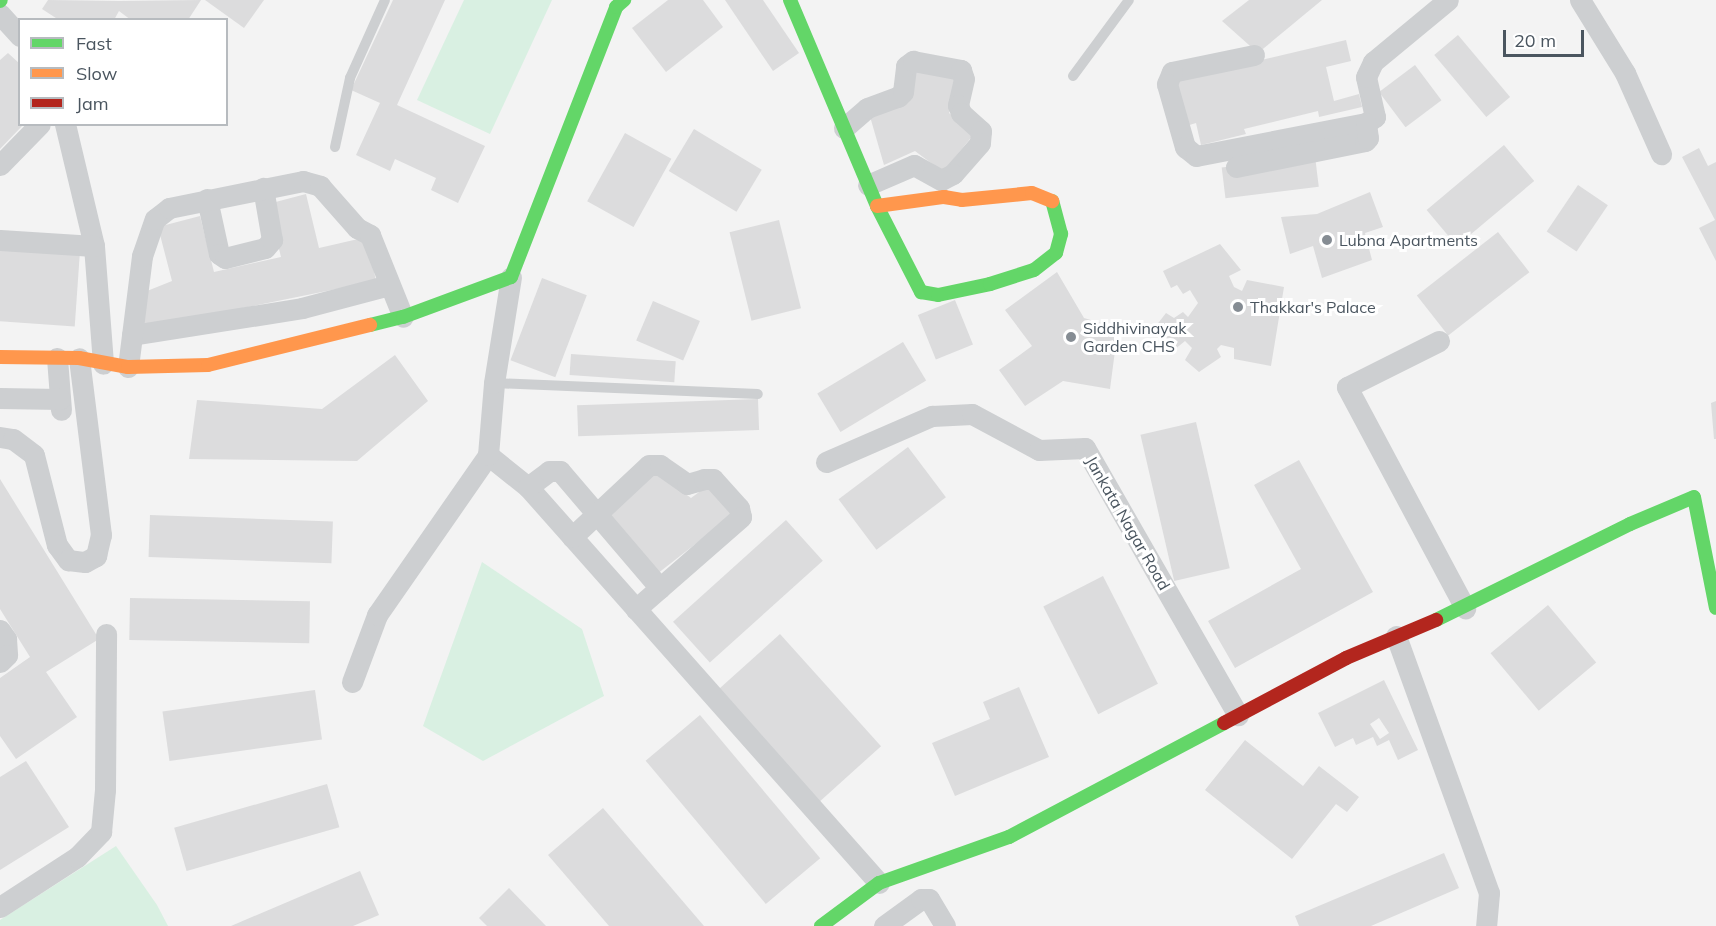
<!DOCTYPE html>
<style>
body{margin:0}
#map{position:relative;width:1716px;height:926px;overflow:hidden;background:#f3f3f3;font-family:Mulish,sans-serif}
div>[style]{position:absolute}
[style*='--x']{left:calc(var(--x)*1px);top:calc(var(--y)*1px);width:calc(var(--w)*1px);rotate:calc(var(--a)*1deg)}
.green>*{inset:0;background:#d9f0e2}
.building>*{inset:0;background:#dcdcdd;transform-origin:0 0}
.lane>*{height:10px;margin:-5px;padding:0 5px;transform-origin:5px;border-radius:5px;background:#cdcfd1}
.street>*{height:21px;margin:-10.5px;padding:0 10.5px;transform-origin:10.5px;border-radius:10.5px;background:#cdcfd1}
.fast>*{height:14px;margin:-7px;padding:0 7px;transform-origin:7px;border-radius:7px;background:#63d668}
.slow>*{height:14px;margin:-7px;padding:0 7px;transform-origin:7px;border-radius:7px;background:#ff974d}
.jam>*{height:14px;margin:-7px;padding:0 7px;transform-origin:7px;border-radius:7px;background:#b3261e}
.dots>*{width:16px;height:16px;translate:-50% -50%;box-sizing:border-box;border:3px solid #fff;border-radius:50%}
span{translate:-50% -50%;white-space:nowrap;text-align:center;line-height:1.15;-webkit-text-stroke:6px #fff;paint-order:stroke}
.poi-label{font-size:16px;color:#4a555f}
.left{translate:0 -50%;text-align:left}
.street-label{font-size:16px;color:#4a555f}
.legend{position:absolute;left:18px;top:18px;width:210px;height:108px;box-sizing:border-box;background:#fff;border:2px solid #b7bbbf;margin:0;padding:8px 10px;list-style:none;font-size:18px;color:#4a555f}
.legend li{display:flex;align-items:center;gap:12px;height:30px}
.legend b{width:30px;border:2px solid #b7bbbf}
.scale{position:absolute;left:1503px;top:30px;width:81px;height:27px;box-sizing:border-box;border:3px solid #4a555f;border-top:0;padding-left:8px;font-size:18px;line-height:21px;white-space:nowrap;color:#4a555f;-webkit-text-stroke:4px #fff;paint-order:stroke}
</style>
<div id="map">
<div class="green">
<div style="clip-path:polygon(464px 0,552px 0,490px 134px,417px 100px)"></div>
<div style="clip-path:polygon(482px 562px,582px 629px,604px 696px,483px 761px,423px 726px)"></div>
<div style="clip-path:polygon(116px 846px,157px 905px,168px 926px,0 926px,0 920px)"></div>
</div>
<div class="building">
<div style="clip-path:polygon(48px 0,119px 1px,201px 0,188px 20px,131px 20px,119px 11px,114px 20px,59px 20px,42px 9px)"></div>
<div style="clip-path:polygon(205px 0,264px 0,244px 28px)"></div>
<div style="clip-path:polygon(393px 0,445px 0,397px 105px,485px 146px,458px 203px,431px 190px,436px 178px,395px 159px,390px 171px,356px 155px,380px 103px,351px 90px)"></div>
<div style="clip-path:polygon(668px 0,703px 0,723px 27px,666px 72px,632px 28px)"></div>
<div style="clip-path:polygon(725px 0,763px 0,799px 53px,773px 71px)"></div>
<div style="clip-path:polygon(1249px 0,1322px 0,1258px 53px,1222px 21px)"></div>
<div style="left:1458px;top:35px;width:81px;height:31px;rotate:50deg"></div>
<div style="clip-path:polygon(1346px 40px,1351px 61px,1326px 67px,1334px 101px,1359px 94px,1362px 107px,1319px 117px,1318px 111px,1244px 129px,1246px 134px,1201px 145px,1196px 123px,1183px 127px,1172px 81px)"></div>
<div style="clip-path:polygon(8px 53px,20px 64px,20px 124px,24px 124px,0 149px,0 60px)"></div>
<div style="clip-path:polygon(912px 65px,960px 75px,949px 113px,974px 134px,943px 172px,915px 151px,884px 165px,869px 113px,907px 100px)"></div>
<div style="left:1415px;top:65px;width:44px;height:45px;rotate:53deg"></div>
<div style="left:694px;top:129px;width:79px;height:49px;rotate:31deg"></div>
<div style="left:625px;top:133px;width:53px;height:78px;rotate:29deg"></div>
<div style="left:1504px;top:145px;width:47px;height:101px;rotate:50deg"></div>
<div style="clip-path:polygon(1699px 148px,1708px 166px,1716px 162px,1716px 261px,1699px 228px,1715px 220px,1682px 157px)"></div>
<div style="left:1315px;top:156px;width:31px;height:94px;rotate:83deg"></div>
<div style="left:1578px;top:185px;width:36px;height:56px;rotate:34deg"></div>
<div style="clip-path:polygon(1370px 192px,1383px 227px,1365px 233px,1372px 260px,1322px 278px,1313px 246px,1290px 254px,1281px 217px,1317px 214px)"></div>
<div style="clip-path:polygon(306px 194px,319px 248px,367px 237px,376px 281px,144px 328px,142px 293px,172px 281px,158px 227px,200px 216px,214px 272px,281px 257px,268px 204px)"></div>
<div style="left:779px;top:220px;width:91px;height:51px;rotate:76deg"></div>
<div style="left:1498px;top:232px;width:51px;height:103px;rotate:52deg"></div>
<div style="clip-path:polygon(1220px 244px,1241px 270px,1229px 276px,1234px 287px,1242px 291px,1247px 280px,1284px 287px,1271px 366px,1234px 359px,1234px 348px,1221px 345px,1217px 349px,1221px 357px,1199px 372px,1185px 360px,1192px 348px,1185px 341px,1174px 350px,1152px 331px,1166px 313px,1174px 318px,1183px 312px,1188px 317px,1198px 303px,1190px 290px,1183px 294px,1177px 285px,1171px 288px,1163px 271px)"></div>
<div style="left:0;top:248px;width:80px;height:73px;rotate:4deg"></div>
<div style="clip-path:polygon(1057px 272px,1084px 318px,1118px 328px,1110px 389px,1063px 381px,1025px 406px,999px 370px,1032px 346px,1005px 310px)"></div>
<div style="left:542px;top:278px;width:48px;height:88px;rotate:21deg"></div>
<div style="left:955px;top:300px;width:48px;height:40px;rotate:68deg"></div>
<div style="left:653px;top:301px;width:51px;height:43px;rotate:23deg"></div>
<div style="left:903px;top:342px;width:45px;height:100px;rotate:59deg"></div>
<div style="left:571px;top:354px;width:105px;height:21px;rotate:4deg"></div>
<div style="clip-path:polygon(395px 355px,428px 401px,357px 461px,189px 459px,197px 400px,322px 409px)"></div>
<div style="left:758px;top:399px;width:31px;height:181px;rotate:88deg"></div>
<div style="clip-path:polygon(1716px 401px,1716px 439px,1714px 439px,1711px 403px)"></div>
<div style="left:1196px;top:422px;width:150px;height:57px;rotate:77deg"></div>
<div style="left:908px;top:447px;width:63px;height:87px;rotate:53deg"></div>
<div style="clip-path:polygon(1299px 460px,1373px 592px,1235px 668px,1208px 621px,1301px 569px,1254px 485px)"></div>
<div style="clip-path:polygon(653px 470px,691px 498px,710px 484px,735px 513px,657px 574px,601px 516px)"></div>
<div style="clip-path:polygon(0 479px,99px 639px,46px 672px,77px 717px,16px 759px,0 736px,0 678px,30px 657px,0 609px)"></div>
<div style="left:150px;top:515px;width:183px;height:42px;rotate:2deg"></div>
<div style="left:786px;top:520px;width:55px;height:152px;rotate:48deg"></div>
<div style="left:1103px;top:576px;width:121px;height:67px;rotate:63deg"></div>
<div style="left:130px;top:598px;width:180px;height:42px;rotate:1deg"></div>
<div style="left:1548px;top:605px;width:75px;height:75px;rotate:50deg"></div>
<div style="left:780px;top:634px;width:151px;height:84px;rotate:48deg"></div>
<div style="clip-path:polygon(evenodd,1384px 680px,1418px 750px,1398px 760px,1389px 740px,1377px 746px,1373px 737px,1356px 745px,1353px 738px,1335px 747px,1318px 713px,1384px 680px,1379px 718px,1389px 733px,1380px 739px,1370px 724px,1379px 718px)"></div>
<div style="clip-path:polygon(1019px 687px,1049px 757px,955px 796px,932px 743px,990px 719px,983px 702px)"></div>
<div style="left:315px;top:690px;width:50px;height:154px;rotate:82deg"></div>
<div style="left:700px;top:715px;width:187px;height:71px;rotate:50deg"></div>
<div style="clip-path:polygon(1245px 740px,1303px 786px,1319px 766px,1359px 797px,1347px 812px,1336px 804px,1292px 859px,1205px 790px)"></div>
<div style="clip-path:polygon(26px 761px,69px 827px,0 870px,0 777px)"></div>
<div style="left:327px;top:784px;width:45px;height:159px;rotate:74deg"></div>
<div style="clip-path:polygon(603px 808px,704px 926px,609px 926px,548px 855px)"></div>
<div style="clip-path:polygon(1444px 853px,1459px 888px,1371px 926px,1299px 926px,1295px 916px)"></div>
<div style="clip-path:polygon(360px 871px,379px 915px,353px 926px,231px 926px)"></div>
<div style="clip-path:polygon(509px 888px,546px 926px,487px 926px,479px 918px)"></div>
</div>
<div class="lane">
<div style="--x:1073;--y:76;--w:94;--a:-53.6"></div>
<div style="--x:335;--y:147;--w:71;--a:-77.7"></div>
<div style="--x:350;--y:78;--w:85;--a:-65.8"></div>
<div style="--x:494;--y:383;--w:264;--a:2.4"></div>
</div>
<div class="street">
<div style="--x:1580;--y:0;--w:86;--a:58.3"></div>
<div style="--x:1625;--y:73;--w:89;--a:66"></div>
<div style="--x:0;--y:14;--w:30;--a:48"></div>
<div style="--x:1254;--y:55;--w:84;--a:168.3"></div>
<div style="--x:1172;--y:72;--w:13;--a:113"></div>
<div style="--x:1167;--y:84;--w:66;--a:74.1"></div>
<div style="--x:1185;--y:147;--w:14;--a:39"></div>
<div style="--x:1196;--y:156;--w:173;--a:-11"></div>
<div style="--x:1366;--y:123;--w:11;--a:-34"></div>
<div style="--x:1375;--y:117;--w:41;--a:-102.7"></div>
<div style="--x:1366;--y:77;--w:17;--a:-65"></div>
<div style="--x:1373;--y:62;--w:97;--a:-39.6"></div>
<div style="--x:65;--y:124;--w:125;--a:76.6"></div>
<div style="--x:94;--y:246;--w:118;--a:85.6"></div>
<div style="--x:844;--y:128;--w:30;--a:-41"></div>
<div style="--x:867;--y:108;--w:33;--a:-20"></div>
<div style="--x:898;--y:97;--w:7;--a:-45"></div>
<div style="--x:903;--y:92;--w:26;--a:-83"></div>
<div style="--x:906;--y:66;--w:9;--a:-36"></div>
<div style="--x:913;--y:61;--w:49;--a:10.6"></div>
<div style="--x:961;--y:70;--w:9;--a:72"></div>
<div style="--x:964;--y:79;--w:27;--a:103"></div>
<div style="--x:958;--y:105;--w:9;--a:69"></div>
<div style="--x:961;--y:113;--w:27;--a:42"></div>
<div style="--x:981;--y:131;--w:12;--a:95"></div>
<div style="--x:980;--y:143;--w:41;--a:131.1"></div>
<div style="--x:953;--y:174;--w:13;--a:153"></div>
<div style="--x:941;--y:180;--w:31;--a:-151"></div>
<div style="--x:914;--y:165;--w:50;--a:156.5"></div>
<div style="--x:0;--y:165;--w:57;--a:-45.7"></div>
<div style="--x:1236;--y:167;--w:132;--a:-11.4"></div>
<div style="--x:1365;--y:141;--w:4;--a:-45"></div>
<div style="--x:1368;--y:138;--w:15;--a:-98"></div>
<div style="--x:207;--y:199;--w:56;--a:77.7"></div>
<div style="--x:219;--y:254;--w:7;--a:34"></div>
<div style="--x:225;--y:258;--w:41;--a:-14"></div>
<div style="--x:265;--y:248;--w:11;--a:-49"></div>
<div style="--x:272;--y:240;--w:53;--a:-99.8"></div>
<div style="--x:0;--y:240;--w:94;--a:3.7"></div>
<div style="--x:132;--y:335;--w:172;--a:-9"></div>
<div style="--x:302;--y:308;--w:90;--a:-14.8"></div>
<div style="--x:1439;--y:341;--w:103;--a:153.4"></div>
<div style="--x:1347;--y:387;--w:251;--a:61.9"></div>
<div style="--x:57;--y:358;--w:52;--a:85.6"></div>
<div style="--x:128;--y:367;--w:112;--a:-82.8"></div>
<div style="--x:142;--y:256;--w:39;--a:-71"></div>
<div style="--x:155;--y:219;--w:18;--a:-38"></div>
<div style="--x:169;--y:208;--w:137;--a:-11.4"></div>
<div style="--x:303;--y:181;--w:18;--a:16"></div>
<div style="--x:320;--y:186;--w:56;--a:48.6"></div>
<div style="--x:357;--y:228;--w:15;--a:28"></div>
<div style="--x:370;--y:235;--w:88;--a:68.1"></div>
<div style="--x:0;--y:398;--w:60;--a:1"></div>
<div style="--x:0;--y:437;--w:13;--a:9"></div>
<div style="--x:13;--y:439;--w:26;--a:37"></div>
<div style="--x:34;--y:455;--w:93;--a:75.7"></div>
<div style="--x:57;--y:545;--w:19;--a:54"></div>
<div style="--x:68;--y:560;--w:17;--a:7"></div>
<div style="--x:85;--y:562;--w:13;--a:-29"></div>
<div style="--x:96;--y:556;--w:22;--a:-77"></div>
<div style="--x:101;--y:535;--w:178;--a:-97.1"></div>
<div style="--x:488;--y:455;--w:51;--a:38.7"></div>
<div style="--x:528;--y:487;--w:529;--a:48.45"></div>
<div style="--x:826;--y:462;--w:116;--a:-23.5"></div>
<div style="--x:932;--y:416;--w:40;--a:-2.9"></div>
<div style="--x:972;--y:414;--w:76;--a:28.2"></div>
<div style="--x:1039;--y:450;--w:46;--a:-2.5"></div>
<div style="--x:1085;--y:448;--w:308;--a:60.2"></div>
<div style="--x:528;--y:487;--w:26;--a:-37"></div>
<div style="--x:549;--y:471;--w:11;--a:0"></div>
<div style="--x:560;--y:471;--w:154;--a:49.5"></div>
<div style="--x:572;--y:537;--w:105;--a:-43.1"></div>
<div style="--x:649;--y:465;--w:11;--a:0"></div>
<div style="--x:660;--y:465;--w:33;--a:35"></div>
<div style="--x:687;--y:484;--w:18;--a:-16"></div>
<div style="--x:704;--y:479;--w:9;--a:0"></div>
<div style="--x:713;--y:479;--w:39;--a:48"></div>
<div style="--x:739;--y:508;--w:9;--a:77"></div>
<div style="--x:741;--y:517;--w:140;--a:138.8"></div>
<div style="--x:0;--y:630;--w:11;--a:56"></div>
<div style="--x:6;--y:639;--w:16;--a:86"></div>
<div style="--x:7;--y:655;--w:10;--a:135"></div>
<div style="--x:1396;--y:636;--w:273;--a:70.1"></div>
<div style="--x:1489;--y:893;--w:33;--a:95"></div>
<div style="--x:352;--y:682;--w:72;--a:-69.5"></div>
<div style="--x:377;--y:615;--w:195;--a:-55.2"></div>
<div style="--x:488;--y:455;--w:72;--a:-85.2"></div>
<div style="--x:494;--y:383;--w:107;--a:-80.9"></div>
<div style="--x:0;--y:907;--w:92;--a:-33"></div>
<div style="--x:77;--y:857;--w:35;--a:-46"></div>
<div style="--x:101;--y:832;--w:42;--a:-84.6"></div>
<div style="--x:105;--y:790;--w:156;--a:-89.6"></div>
<div style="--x:884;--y:926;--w:46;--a:-36.1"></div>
<div style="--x:921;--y:899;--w:8;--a:0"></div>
<div style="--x:929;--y:899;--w:31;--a:59"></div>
</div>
<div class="fast">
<div style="--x:790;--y:0;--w:224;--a:67.1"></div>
<div style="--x:877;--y:206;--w:97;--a:62.9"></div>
<div style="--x:921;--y:292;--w:17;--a:10"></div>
<div style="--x:938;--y:295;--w:53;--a:-11.9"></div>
<div style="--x:990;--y:284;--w:46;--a:-17.7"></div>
<div style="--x:1034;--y:270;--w:28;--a:-38"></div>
<div style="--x:1056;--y:253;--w:20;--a:-75"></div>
<div style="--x:1061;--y:234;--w:34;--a:-105"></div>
<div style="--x:0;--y:1;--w:1;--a:-45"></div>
<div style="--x:370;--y:325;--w:34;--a:-14"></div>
<div style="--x:403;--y:317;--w:115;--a:-20.3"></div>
<div style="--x:511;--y:277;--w:290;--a:-68.7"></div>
<div style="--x:616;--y:7;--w:11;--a:-41"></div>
<div style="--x:1436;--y:620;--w:216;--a:-26.3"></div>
<div style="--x:1630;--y:524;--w:69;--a:-22.9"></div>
<div style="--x:1694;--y:497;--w:113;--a:78.8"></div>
<div style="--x:821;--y:926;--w:72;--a:-36.6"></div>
<div style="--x:879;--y:883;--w:138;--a:-19.5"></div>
<div style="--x:1009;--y:837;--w:243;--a:-27.9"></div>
</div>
<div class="slow">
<div style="--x:877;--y:206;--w:68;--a:-7.7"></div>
<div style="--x:944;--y:197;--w:18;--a:9"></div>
<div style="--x:962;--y:200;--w:70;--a:-5.7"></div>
<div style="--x:1032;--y:193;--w:22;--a:22"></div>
<div style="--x:0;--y:357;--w:79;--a:0.7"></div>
<div style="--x:79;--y:358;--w:50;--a:10.4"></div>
<div style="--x:128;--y:367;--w:80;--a:-1.4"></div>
<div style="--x:208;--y:365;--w:167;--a:-13.9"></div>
</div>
<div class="jam">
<div style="--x:1224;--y:723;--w:138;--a:-28"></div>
<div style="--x:1346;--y:658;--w:98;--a:-22.9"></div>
</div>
<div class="dots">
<div style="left:1327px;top:240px;background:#858c93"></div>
<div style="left:1238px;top:307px;background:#858c93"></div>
<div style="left:1071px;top:337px;background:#858c93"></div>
</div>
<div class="poi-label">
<span class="left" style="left:1339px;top:240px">Lubna Apartments</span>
<span class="left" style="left:1250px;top:307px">Thakkar's Palace</span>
<span class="left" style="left:1083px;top:337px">Siddhivinayak<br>Garden CHS</span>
</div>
<div class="street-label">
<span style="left:1128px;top:523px;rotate:60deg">Jankata Nagar Road</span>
</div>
<ul class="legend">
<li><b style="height:8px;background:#63d668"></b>Fast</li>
<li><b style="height:8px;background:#ff974d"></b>Slow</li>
<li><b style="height:8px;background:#b3261e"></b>Jam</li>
</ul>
<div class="scale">20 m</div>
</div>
